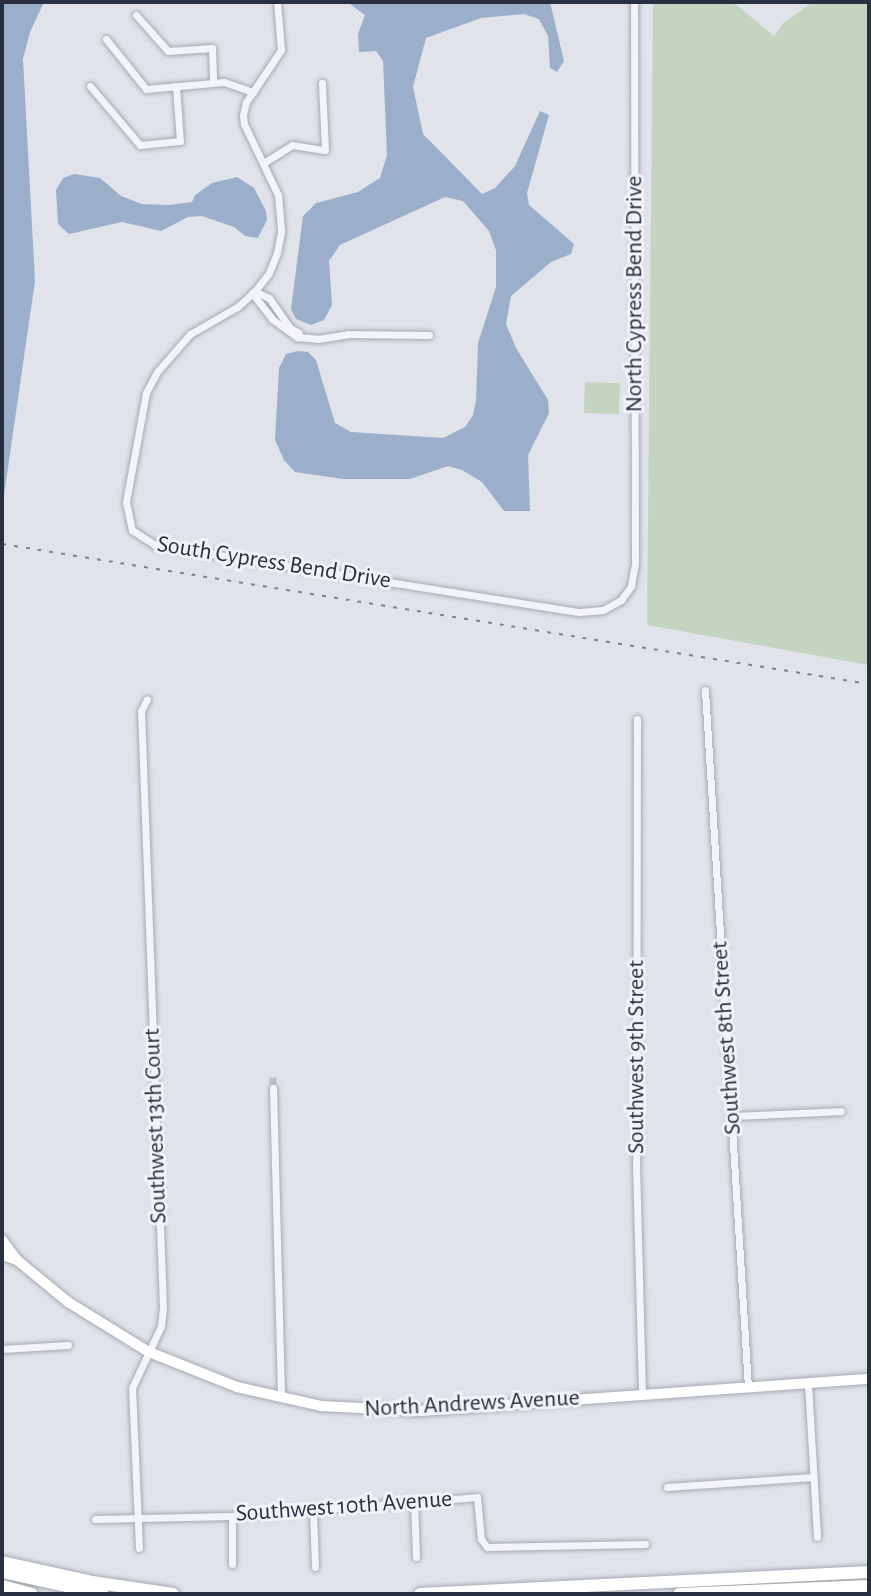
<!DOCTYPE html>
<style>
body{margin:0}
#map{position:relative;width:871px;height:1596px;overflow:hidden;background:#e0e3e9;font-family:"Alegreya Sans",sans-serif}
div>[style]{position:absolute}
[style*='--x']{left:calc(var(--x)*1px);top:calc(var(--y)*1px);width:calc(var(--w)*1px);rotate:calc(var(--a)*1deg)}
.green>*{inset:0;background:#c5d3c1;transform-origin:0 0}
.water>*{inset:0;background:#9bafca}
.street-tunnel>*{height:7px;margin-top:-3.5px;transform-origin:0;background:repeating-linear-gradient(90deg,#bbbfc7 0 7px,transparent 0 10.5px)}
.roads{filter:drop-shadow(0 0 2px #a5aab3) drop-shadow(0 0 2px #a5aab3)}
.street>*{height:7px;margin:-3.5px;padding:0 3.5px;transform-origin:3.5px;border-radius:3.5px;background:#f3f4f7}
.secondary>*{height:10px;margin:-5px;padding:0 5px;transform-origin:5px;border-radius:5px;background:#fff}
.highway>*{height:12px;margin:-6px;padding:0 6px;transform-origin:6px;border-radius:6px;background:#fff}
.rail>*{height:2px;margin-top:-1px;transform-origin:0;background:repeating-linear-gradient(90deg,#798293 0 4px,transparent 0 12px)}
span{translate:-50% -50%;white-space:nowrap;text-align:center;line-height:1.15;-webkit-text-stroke:6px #f0f2f7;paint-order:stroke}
.street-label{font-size:24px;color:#293041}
.frame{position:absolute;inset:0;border:4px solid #293041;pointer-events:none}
</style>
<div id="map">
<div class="green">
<div style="clip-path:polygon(653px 2px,733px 2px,774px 36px,783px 23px,813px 2px,869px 2px,869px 665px,647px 625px)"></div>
<div style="left:585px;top:382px;width:35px;height:31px;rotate:2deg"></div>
</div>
<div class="water">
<div style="clip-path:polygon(2px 2px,44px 2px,30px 32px,23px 59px,35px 281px,2px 509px)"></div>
<div style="clip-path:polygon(347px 2px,550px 2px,564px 61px,557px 72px,550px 68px,548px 36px,539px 19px,524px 14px,481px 18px,426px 38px,413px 87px,423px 134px,482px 194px,495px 188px,515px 166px,540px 111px,549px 115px,527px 193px,529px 205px,574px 244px,571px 254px,551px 262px,511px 296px,506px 324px,516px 348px,548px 400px,549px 413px,528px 455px,530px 511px,504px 511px,482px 482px,462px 470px,448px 466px,410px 479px,343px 479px,295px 472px,284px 460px,275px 440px,279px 368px,286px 354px,298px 351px,308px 352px,316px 360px,335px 423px,351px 432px,443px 438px,465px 427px,473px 415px,476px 400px,478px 343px,496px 287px,496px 250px,489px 231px,463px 201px,445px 197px,340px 245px,329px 261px,332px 305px,324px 320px,311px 325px,296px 319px,291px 309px,303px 216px,316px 203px,358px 192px,380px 178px,387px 155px,383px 61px,376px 51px,359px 52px,358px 34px,365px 15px)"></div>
<div style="clip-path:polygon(74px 174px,100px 178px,121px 196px,142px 204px,169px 205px,192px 202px,195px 195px,212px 183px,237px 177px,254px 188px,266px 211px,267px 220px,258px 238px,245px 236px,234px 227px,202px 216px,188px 217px,161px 231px,122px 222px,69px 234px,58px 224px,56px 190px,63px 178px)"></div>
</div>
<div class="street-tunnel">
<div style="--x:273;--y:1077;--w:11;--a:90"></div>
</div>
<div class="roads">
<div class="street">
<div style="--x:277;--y:2;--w:48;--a:85.2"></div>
<div style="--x:281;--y:50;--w:63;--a:123.9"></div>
<div style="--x:246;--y:102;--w:13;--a:103"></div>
<div style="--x:243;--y:115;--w:9;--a:84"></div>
<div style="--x:244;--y:124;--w:79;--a:64.4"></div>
<div style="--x:278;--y:195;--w:37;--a:85"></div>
<div style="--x:281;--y:232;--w:21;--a:101"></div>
<div style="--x:277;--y:253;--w:22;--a:112"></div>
<div style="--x:269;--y:273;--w:23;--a:128"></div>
<div style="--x:255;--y:291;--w:24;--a:138"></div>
<div style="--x:237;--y:307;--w:54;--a:150.1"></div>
<div style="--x:190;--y:334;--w:50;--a:131"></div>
<div style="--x:157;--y:372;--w:24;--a:118"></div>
<div style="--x:146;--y:393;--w:111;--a:100.4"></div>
<div style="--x:126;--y:502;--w:29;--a:78"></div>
<div style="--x:132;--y:530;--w:27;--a:33"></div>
<div style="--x:155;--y:545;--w:430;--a:9"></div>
<div style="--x:580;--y:612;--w:23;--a:-5"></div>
<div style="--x:603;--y:610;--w:21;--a:-29"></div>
<div style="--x:621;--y:600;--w:17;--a:-54"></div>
<div style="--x:631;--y:586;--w:23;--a:-80"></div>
<div style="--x:635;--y:563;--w:561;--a:-90.1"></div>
<div style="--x:136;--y:15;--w:48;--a:48.4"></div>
<div style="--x:168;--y:51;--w:44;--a:-3.9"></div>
<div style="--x:212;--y:48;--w:34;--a:88"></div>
<div style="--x:106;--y:39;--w:64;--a:51.3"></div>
<div style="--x:146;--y:89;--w:78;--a:-5.1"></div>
<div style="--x:224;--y:82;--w:31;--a:19"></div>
<div style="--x:90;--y:86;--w:77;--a:49.7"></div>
<div style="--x:140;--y:145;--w:40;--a:-5.7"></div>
<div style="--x:180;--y:141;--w:55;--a:-94.2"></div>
<div style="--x:265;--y:162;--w:32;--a:-32"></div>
<div style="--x:292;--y:145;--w:33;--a:9"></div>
<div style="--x:325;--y:150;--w:67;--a:-92.6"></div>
<div style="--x:255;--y:291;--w:16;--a:27"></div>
<div style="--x:269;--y:298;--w:37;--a:55"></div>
<div style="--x:290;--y:328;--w:10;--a:29"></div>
<div style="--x:252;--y:293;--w:33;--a:52"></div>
<div style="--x:272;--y:319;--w:31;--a:36"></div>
<div style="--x:297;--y:337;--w:21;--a:5"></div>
<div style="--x:318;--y:339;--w:30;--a:-9"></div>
<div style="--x:348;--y:334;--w:81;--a:0.7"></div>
<div style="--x:705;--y:690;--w:698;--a:86.47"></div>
<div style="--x:637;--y:719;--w:444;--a:90.1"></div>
<div style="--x:636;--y:1163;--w:231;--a:88.5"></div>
<div style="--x:273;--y:1088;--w:310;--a:88.5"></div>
<div style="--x:732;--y:1116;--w:109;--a:-2.6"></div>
<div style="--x:2;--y:1349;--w:66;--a:-3.5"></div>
<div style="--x:808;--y:1384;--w:153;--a:86.6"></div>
<div style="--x:667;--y:1487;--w:146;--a:-3.9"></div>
<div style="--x:414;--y:1502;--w:55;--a:87.9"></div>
<div style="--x:313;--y:1510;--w:57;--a:88"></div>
<div style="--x:232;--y:1516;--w:48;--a:90"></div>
<div style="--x:95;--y:1519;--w:137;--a:-1.3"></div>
<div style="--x:232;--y:1516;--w:246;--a:-4.4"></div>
<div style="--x:477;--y:1497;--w:42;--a:84.6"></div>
<div style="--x:481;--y:1539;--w:10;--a:53"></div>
<div style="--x:487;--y:1547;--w:158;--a:-1.1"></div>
<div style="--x:139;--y:1548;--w:160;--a:-92.5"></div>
<div style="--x:132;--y:1388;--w:68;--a:-64.9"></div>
<div style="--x:161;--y:1326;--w:19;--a:-84"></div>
<div style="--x:163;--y:1307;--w:596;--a:-92.11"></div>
<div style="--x:141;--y:711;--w:13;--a:-63"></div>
</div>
<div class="secondary">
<div style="--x:2;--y:1240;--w:25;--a:53"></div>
<div style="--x:2;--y:1255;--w:16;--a:18"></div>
<div style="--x:17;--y:1260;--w:66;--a:39.5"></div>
<div style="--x:68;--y:1302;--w:95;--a:31.7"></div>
<div style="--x:149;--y:1352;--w:95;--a:21.7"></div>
<div style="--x:237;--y:1387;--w:86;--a:12.7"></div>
<div style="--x:321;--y:1406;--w:98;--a:2.9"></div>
<div style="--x:419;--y:1411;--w:451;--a:-4.1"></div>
</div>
<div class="highway">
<div style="--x:2;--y:1562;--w:92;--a:12.5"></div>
<div style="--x:92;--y:1582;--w:82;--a:8.4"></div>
<div style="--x:2;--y:1572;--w:103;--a:12.3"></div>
<div style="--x:2;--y:1586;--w:31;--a:15"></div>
<div style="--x:420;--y:1594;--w:450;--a:-2.8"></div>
<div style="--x:679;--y:1594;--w:190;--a:-2.4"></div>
</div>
</div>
<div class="rail">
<div style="--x:2;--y:544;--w:878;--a:9.17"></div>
</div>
<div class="street-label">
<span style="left:635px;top:294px;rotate:-90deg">North Cypress Bend Drive</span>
<span style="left:274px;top:563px;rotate:9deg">South Cypress Bend Drive</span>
<span style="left:727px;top:1038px;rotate:-94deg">Southwest 8th Street</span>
<span style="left:637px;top:1057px;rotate:-90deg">Southwest 9th Street</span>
<span style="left:156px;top:1126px;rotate:-92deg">Southwest 13th Court</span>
<span style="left:472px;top:1404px;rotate:-3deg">North Andrews Avenue</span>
<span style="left:344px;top:1507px;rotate:-4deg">Southwest 10th Avenue</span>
</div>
<div class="frame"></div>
</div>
